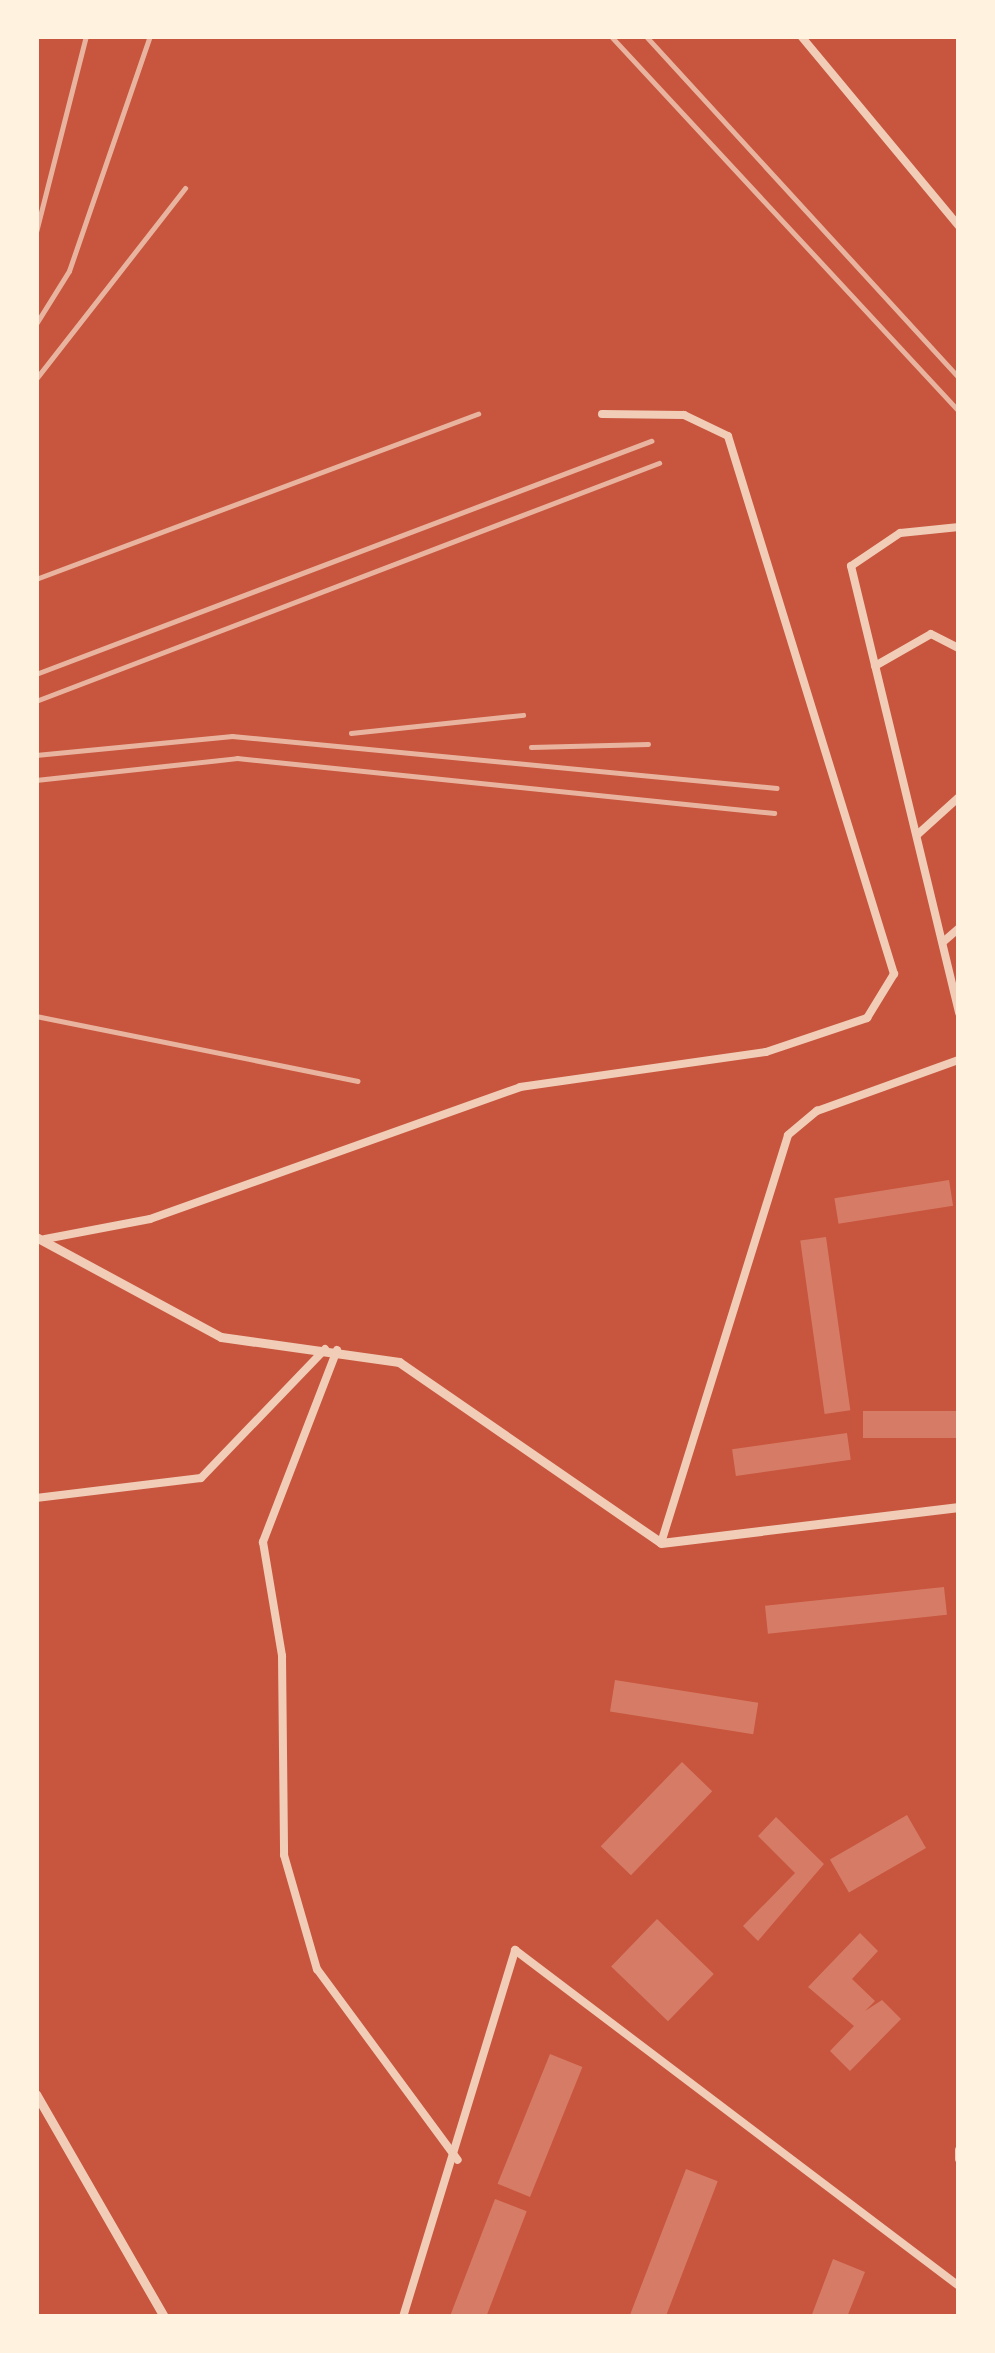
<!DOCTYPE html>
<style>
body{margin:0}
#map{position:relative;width:995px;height:2353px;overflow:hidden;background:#c8553d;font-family:Inter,sans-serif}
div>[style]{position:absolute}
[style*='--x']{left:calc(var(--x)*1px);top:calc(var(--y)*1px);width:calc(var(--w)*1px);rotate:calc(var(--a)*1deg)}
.building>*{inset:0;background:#d67c66;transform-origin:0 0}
.minor>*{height:8px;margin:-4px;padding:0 4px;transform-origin:4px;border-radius:4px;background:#f1ccb7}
.tertiary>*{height:9px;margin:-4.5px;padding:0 4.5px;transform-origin:4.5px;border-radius:4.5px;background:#f1ccb7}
.rail>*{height:4.5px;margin:-2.25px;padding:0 2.25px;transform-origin:2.25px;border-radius:2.25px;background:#e9b49f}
span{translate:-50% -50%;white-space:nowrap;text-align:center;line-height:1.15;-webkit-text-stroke:10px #fff3e0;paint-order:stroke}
.frame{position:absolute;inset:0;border:39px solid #fff3e0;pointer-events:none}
</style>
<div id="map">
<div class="building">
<div style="left:949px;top:1180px;width:26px;height:116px;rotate:81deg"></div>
<div style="left:826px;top:1237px;width:175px;height:26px;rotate:82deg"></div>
<div style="left:959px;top:1411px;width:27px;height:96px;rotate:90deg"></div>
<div style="left:847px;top:1433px;width:27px;height:116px;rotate:82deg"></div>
<div style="left:944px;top:1587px;width:28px;height:180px;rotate:84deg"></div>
<div style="left:615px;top:1680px;width:145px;height:32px;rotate:9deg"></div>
<div style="left:682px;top:1762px;width:42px;height:117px;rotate:44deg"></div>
<div style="left:907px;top:1815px;width:38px;height:89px;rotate:60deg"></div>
<div style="clip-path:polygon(776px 1817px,824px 1864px,758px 1941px,743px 1926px,795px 1873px,758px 1836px)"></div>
<div style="left:657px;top:1919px;width:79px;height:66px;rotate:44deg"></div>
<div style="clip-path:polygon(860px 1933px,878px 1951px,852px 1979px,875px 2001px,865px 2011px,882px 2000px,901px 2019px,850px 2071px,830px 2051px,854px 2026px,808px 1987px)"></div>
<div style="left:550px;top:2054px;width:35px;height:140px;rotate:22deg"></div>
<div style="left:686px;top:2169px;width:34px;height:159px;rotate:21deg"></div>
<div style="left:495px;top:2199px;width:34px;height:127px;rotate:21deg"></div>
<div style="clip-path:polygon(833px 2259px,865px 2272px,847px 2317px,811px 2317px)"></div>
</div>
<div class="minor">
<div style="--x:801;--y:36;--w:247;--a:50.3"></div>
<div style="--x:959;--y:527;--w:59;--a:174.2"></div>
<div style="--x:900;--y:533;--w:59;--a:146"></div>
<div style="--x:851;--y:566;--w:460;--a:76.4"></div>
<div style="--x:875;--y:666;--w:64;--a:-29.7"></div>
<div style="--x:931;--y:634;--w:31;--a:27"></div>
<div style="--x:917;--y:835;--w:57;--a:-42.1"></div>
<div style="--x:943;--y:942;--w:21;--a:-41"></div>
<div style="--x:45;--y:1239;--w:107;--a:-10.8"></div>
<div style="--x:150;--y:1219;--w:393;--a:-19.6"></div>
<div style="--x:520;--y:1087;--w:248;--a:-8.1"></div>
<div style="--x:766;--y:1052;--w:107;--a:-18.6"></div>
<div style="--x:867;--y:1018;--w:52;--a:-58.5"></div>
<div style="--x:894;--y:974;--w:563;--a:-107.15"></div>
<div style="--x:728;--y:436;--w:49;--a:-154.5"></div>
<div style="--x:684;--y:415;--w:82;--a:-179.3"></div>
<div style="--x:337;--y:1350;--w:206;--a:111.1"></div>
<div style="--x:263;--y:1542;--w:116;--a:80.5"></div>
<div style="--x:282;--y:1656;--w:199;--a:89.4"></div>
<div style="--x:284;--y:1855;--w:119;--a:73.9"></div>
<div style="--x:317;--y:1969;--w:237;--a:53.6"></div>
<div style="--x:36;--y:1498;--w:166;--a:-6.9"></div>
<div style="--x:201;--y:1478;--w:179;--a:-46.1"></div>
<div style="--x:661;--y:1543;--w:427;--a:-72.7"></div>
<div style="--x:788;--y:1135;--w:38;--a:-40"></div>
<div style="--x:817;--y:1111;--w:151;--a:-19.8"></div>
<div style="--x:959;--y:2150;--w:9;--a:90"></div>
<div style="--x:403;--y:2317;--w:384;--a:-73"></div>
<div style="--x:515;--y:1950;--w:557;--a:37.12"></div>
</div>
<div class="tertiary">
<div style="--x:36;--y:1237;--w:210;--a:28.4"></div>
<div style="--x:221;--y:1337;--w:180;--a:8"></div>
<div style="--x:399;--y:1362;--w:318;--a:34.6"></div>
<div style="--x:661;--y:1543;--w:300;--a:-6.9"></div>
<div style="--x:36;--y:2094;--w:257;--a:60.1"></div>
</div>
<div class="rail">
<div style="--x:611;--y:36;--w:512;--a:47.14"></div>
<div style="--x:646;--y:36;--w:463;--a:47.5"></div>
<div style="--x:36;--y:232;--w:202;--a:-75.7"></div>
<div style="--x:36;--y:324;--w:62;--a:-58.1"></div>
<div style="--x:69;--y:271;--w:249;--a:-71"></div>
<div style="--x:36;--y:379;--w:242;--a:-52"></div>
<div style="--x:36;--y:579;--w:472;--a:-20.5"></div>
<div style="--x:36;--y:674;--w:658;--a:-20.75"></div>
<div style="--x:36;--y:701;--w:667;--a:-20.91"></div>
<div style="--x:351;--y:733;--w:173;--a:-6"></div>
<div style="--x:531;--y:747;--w:117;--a:-1.5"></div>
<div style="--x:36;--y:755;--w:197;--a:-5.5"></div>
<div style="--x:232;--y:736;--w:547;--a:5.45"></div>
<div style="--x:36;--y:780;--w:202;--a:-6.2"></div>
<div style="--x:237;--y:758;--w:540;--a:5.85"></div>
<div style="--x:36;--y:1016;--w:328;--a:11.4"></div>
</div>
<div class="frame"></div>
</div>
